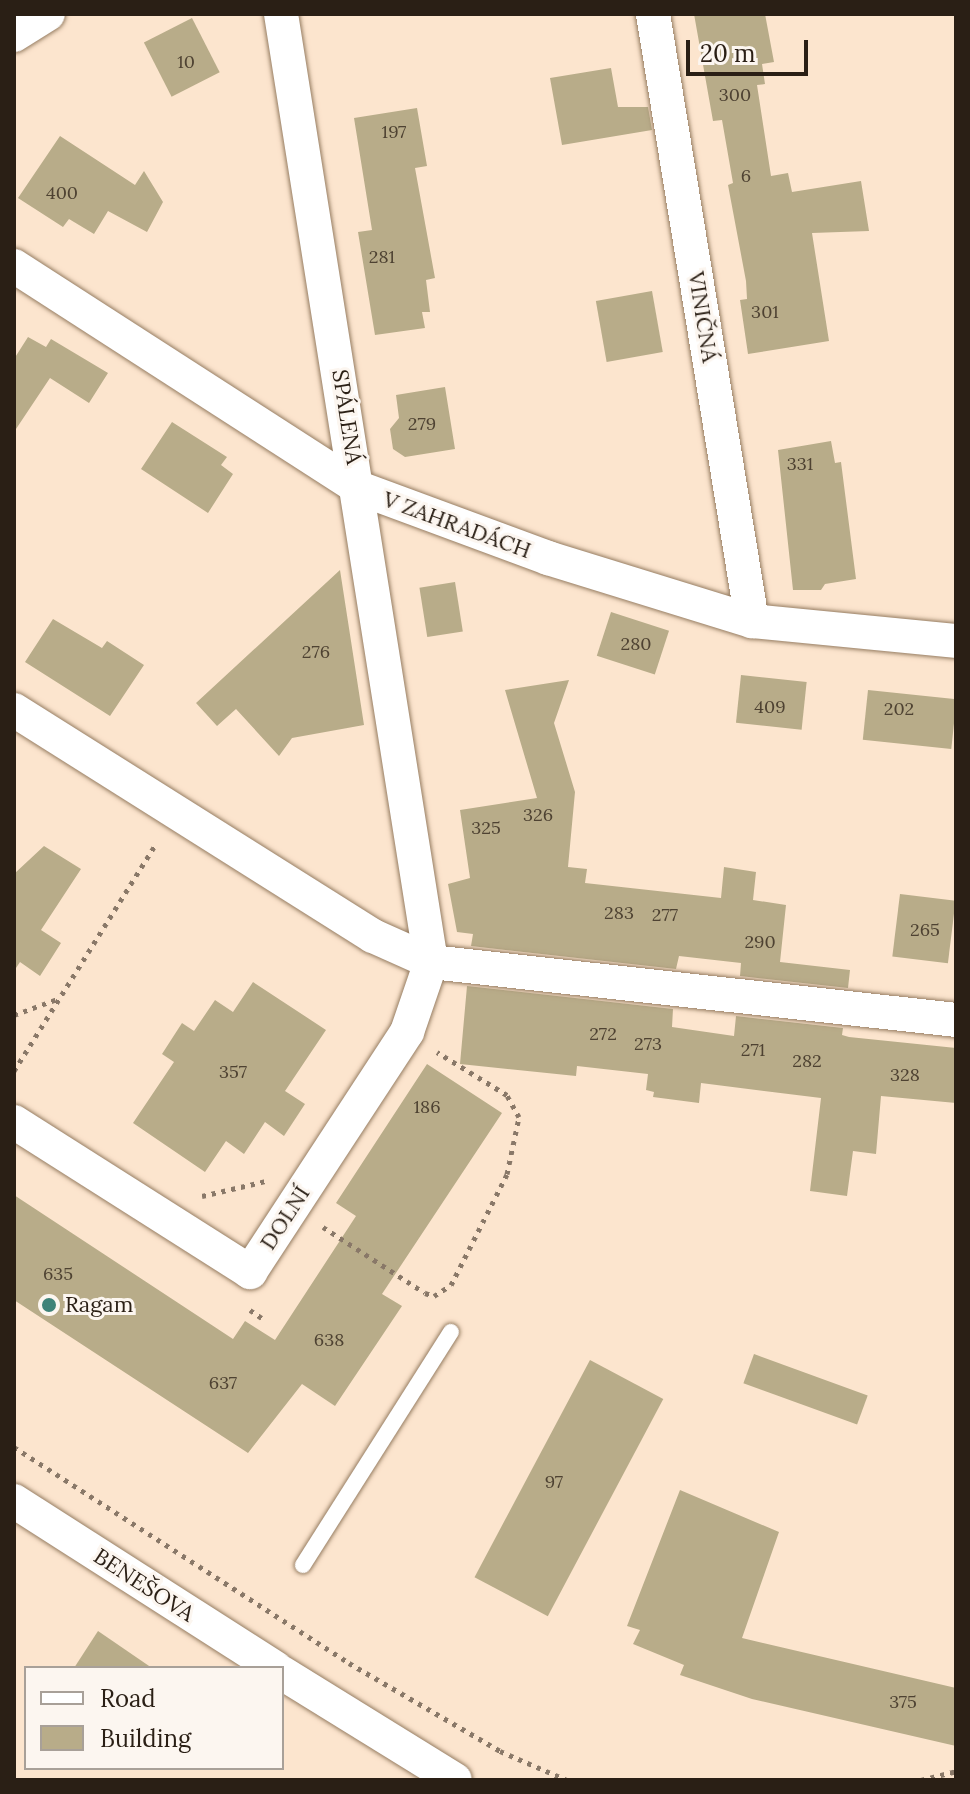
<!DOCTYPE html>
<meta charset="utf-8">
<style>
body{margin:0}
#map{position:relative;width:970px;height:1794px;overflow:hidden;background:#fce5ce;font-family:Lora,serif}
div>[style]{position:absolute}
[style*='--x']{left:calc(var(--x)*1px);top:calc(var(--y)*1px);width:calc(var(--w)*1px);rotate:calc(var(--a)*1deg)}
.building>*{inset:0;background:#b8ac89;transform-origin:0 0}
.path>*{height:5px;margin-top:-2.5px;transform-origin:0;background:repeating-linear-gradient(90deg,#897868 0 4px,transparent 0 10px)}
.roads{filter:drop-shadow(0 0 2px #967d62) drop-shadow(0 0 2px #967d62)}
.service>*{height:16px;margin:-8px;padding:0 8px;transform-origin:8px;border-radius:8px;background:#fff}
.minor>*{height:34px;margin:-17px;padding:0 17px;transform-origin:17px;border-radius:17px;background:#fff}
.dots>*{width:22px;height:22px;translate:-50% -50%;box-sizing:border-box;border:4px solid #fcf6f0;border-radius:50%}
span{translate:-50% -50%;white-space:nowrap;text-align:center;line-height:1.15;-webkit-text-stroke:6px #fcf6f0;paint-order:stroke}
.number-label{font-size:18px;color:#4e4232}
.number-label span{-webkit-text-stroke-width:0}
.street-label{font-size:22px;color:#2a1f15}
.poi-label{font-size:22px;color:#2a1f15}
.left{translate:0 -50%;text-align:left}
.frame{position:absolute;inset:0;border:16px solid #2a1f15;pointer-events:none}
.legend{position:absolute;left:24px;top:1666px;width:260px;height:104px;box-sizing:border-box;background:#fcf6f0;border:2px solid #a8a098;margin:0;padding:10px 14px;list-style:none;font-size:24px;color:#2a1f15}
.legend li{display:flex;align-items:center;gap:16px;height:40px}
.legend b{width:40px;border:2px solid #a8a098}
.scale{position:absolute;left:686px;top:40px;width:122px;height:36px;box-sizing:border-box;border:4px solid #2a1f15;border-top:0;padding-left:10px;font-size:24px;line-height:28px;white-space:nowrap;color:#2a1f15;-webkit-text-stroke:6px #fcf6f0;paint-order:stroke}
</style>
<div id="map">
<div class="building">
<div style="clip-path:polygon(694px 14px,765px 14px,774px 62px,762px 64px,765px 84px,757px 85px,771px 176px,788px 173px,792px 192px,861px 181px,869px 231px,812px 233px,829px 341px,748px 354px,740px 300px,747px 299px,746px 281px,728px 185px,733px 183px,722px 120px,713px 121px)"></div>
<div style="left:192px;top:18px;width:61px;height:54px;rotate:63deg"></div>
<div style="clip-path:polygon(611px 68px,618px 107px,648px 107px,652px 130px,562px 145px,550px 78px)"></div>
<div style="clip-path:polygon(417px 108px,427px 166px,415px 168px,435px 278px,426px 280px,430px 312px,422px 312px,425px 328px,375px 335px,358px 232px,372px 230px,354px 118px)"></div>
<div style="clip-path:polygon(60px 136px,135px 185px,144px 171px,163px 202px,147px 232px,108px 211px,94px 234px,69px 219px,63px 227px,18px 198px)"></div>
<div style="left:652px;top:291px;width:62px;height:57px;rotate:80deg"></div>
<div style="clip-path:polygon(28px 337px,46px 347px,51px 339px,108px 373px,89px 403px,50px 378px,14px 432px,14px 359px)"></div>
<div style="clip-path:polygon(445px 387px,455px 449px,405px 457px,393px 449px,390px 429px,399px 418px,396px 395px)"></div>
<div style="clip-path:polygon(172px 422px,227px 457px,221px 465px,233px 474px,208px 513px,141px 469px)"></div>
<div style="clip-path:polygon(831px 441px,835px 463px,841px 462px,856px 579px,825px 584px,821px 590px,793px 590px,778px 450px)"></div>
<div style="clip-path:polygon(340px 570px,364px 725px,292px 738px,279px 756px,236px 709px,217px 726px,196px 703px)"></div>
<div style="left:455px;top:582px;width:50px;height:36px;rotate:81deg"></div>
<div style="left:611px;top:612px;width:61px;height:46px;rotate:18deg"></div>
<div style="clip-path:polygon(53px 619px,102px 648px,107px 641px,144px 665px,110px 716px,25px 662px)"></div>
<div style="left:741px;top:675px;width:66px;height:48px;rotate:6deg"></div>
<div style="clip-path:polygon(569px 680px,554px 723px,575px 792px,568px 867px,587px 869px,585px 883px,721px 898px,724px 867px,756px 872px,753px 900px,786px 905px,780px 962px,850px 970px,848px 988px,740px 976px,741px 963px,679px 956px,676px 969px,471px 946px,473px 934px,457px 932px,448px 884px,470px 878px,460px 810px,537px 798px,505px 690px)"></div>
<div style="left:868px;top:690px;width:89px;height:50px;rotate:6deg"></div>
<div style="clip-path:polygon(44px 846px,81px 869px,41px 930px,61px 943px,40px 976px,20px 962px,14px 971px,14px 874px)"></div>
<div style="left:900px;top:894px;width:56px;height:63px;rotate:7deg"></div>
<div style="clip-path:polygon(253px 982px,326px 1030px,285px 1091px,305px 1104px,284px 1136px,265px 1122px,244px 1154px,226px 1141px,205px 1172px,133px 1123px,174px 1062px,162px 1054px,182px 1023px,194px 1031px,215px 1000px,233px 1012px)"></div>
<div style="clip-path:polygon(467px 986px,673px 1009px,672px 1027px,734px 1036px,736px 1016px,843px 1028px,842px 1035px,849px 1037px,956px 1048px,956px 1103px,881px 1096px,876px 1154px,853px 1151px,847px 1196px,810px 1191px,821px 1098px,701px 1083px,699px 1103px,653px 1097px,654px 1092px,646px 1090px,648px 1074px,577px 1066px,576px 1076px,460px 1064px)"></div>
<div style="clip-path:polygon(427px 1064px,502px 1113px,382px 1294px,402px 1306px,335px 1406px,302px 1384px,248px 1453px,14px 1300px,14px 1195px,233px 1339px,245px 1321px,275px 1340px,356px 1216px,336px 1203px)"></div>
<div style="left:754px;top:1354px;width:121px;height:31px;rotate:20deg"></div>
<div style="left:590px;top:1360px;width:83px;height:246px;rotate:28deg"></div>
<div style="clip-path:polygon(680px 1490px,779px 1532px,742px 1638px,956px 1688px,956px 1746px,752px 1699px,680px 1675px,684px 1665px,633px 1644px,640px 1630px,627px 1626px)"></div>
<div style="clip-path:polygon(98px 1631px,152px 1668px,74px 1668px)"></div>
</div>
<div class="path">
<div style="--x:14;--y:1015;--w:49;--a:-20.3"></div>
<div style="--x:14;--y:1071;--w:268;--a:-58"></div>
<div style="--x:202;--y:1196;--w:66;--a:-13.2"></div>
<div style="--x:323;--y:1227;--w:121;--a:32.9"></div>
<div style="--x:425;--y:1293;--w:9;--a:18"></div>
<div style="--x:434;--y:1296;--w:20;--a:-33"></div>
<div style="--x:451;--y:1285;--w:124;--a:-63.2"></div>
<div style="--x:507;--y:1174;--w:58;--a:-78.1"></div>
<div style="--x:519;--y:1117;--w:25;--a:-119"></div>
<div style="--x:507;--y:1095;--w:82;--a:-148.4"></div>
<div style="--x:250;--y:1310;--w:14;--a:34"></div>
<div style="--x:14;--y:1447;--w:399;--a:32.8"></div>
<div style="--x:349;--y:1663;--w:175;--a:30.2"></div>
<div style="--x:500;--y:1751;--w:73;--a:23.4"></div>
<div style="--x:921;--y:1780;--w:36;--a:-14"></div>
</div>
<div class="roads">
<div class="service">
<div style="--x:303;--y:1565;--w:276;--a:-57.6"></div>
</div>
<div class="minor">
<div style="--x:653;--y:14;--w:615;--a:80.74"></div>
<div style="--x:14;--y:35;--w:40;--a:-32"></div>
<div style="--x:14;--y:266;--w:410;--a:32.8"></div>
<div style="--x:359;--y:488;--w:202;--a:20.3"></div>
<div style="--x:548;--y:558;--w:214;--a:17.2"></div>
<div style="--x:752;--y:621;--w:205;--a:5.6"></div>
<div style="--x:14;--y:710;--w:424;--a:32.2"></div>
<div style="--x:373;--y:936;--w:64;--a:24.1"></div>
<div style="--x:431;--y:962;--w:528;--a:6.3"></div>
<div style="--x:14;--y:1122;--w:280;--a:32.4"></div>
<div style="--x:250;--y:1272;--w:287;--a:-56.8"></div>
<div style="--x:407;--y:1032;--w:74;--a:-71.1"></div>
<div style="--x:431;--y:962;--w:960;--a:-98.99"></div>
<div style="--x:14;--y:1501;--w:310;--a:32.6"></div>
<div style="--x:282;--y:1673;--w:203;--a:31.7"></div>
</div>
</div>
<div class="dots">
<div style="left:49px;top:1305px;background:#3f8379"></div>
</div>
<div class="number-label">
<span style="left:186px;top:62px">10</span>
<span style="left:735px;top:95px">300</span>
<span style="left:394px;top:132px">197</span>
<span style="left:746px;top:176px">6</span>
<span style="left:62px;top:193px">400</span>
<span style="left:382px;top:257px">281</span>
<span style="left:765px;top:312px">301</span>
<span style="left:422px;top:424px">279</span>
<span style="left:800px;top:464px">331</span>
<span style="left:636px;top:644px">280</span>
<span style="left:316px;top:652px">276</span>
<span style="left:770px;top:707px">409</span>
<span style="left:899px;top:709px">202</span>
<span style="left:538px;top:815px">326</span>
<span style="left:486px;top:828px">325</span>
<span style="left:619px;top:913px">283</span>
<span style="left:665px;top:915px">277</span>
<span style="left:925px;top:930px">265</span>
<span style="left:760px;top:942px">290</span>
<span style="left:603px;top:1034px">272</span>
<span style="left:648px;top:1044px">273</span>
<span style="left:753px;top:1050px">271</span>
<span style="left:807px;top:1061px">282</span>
<span style="left:233px;top:1072px">357</span>
<span style="left:905px;top:1075px">328</span>
<span style="left:427px;top:1107px">186</span>
<span style="left:58px;top:1274px">635</span>
<span style="left:329px;top:1340px">638</span>
<span style="left:223px;top:1383px">637</span>
<span style="left:554px;top:1482px">97</span>
<span style="left:903px;top:1702px">375</span>
</div>
<div class="street-label">
<span style="left:703px;top:317px;rotate:81deg">VINIČNÁ</span>
<span style="left:347px;top:417px;rotate:81deg">SPÁLENÁ</span>
<span style="left:457px;top:525px;rotate:20deg">V ZAHRADÁCH</span>
<span style="left:285px;top:1218px;rotate:-57deg">DOLNÍ</span>
<span style="left:144px;top:1585px;rotate:33deg">BENEŠOVA</span>
</div>
<div class="poi-label">
<span class="left" style="left:65px;top:1305px">Ragam</span>
</div>
<div class="frame"></div>
<ul class="legend">
<li><b style="height:10px;background:#fff"></b>Road</li>
<li><b style="height:22px;background:#b8ac89"></b>Building</li>
</ul>
<div class="scale">20 m</div>
</div>
